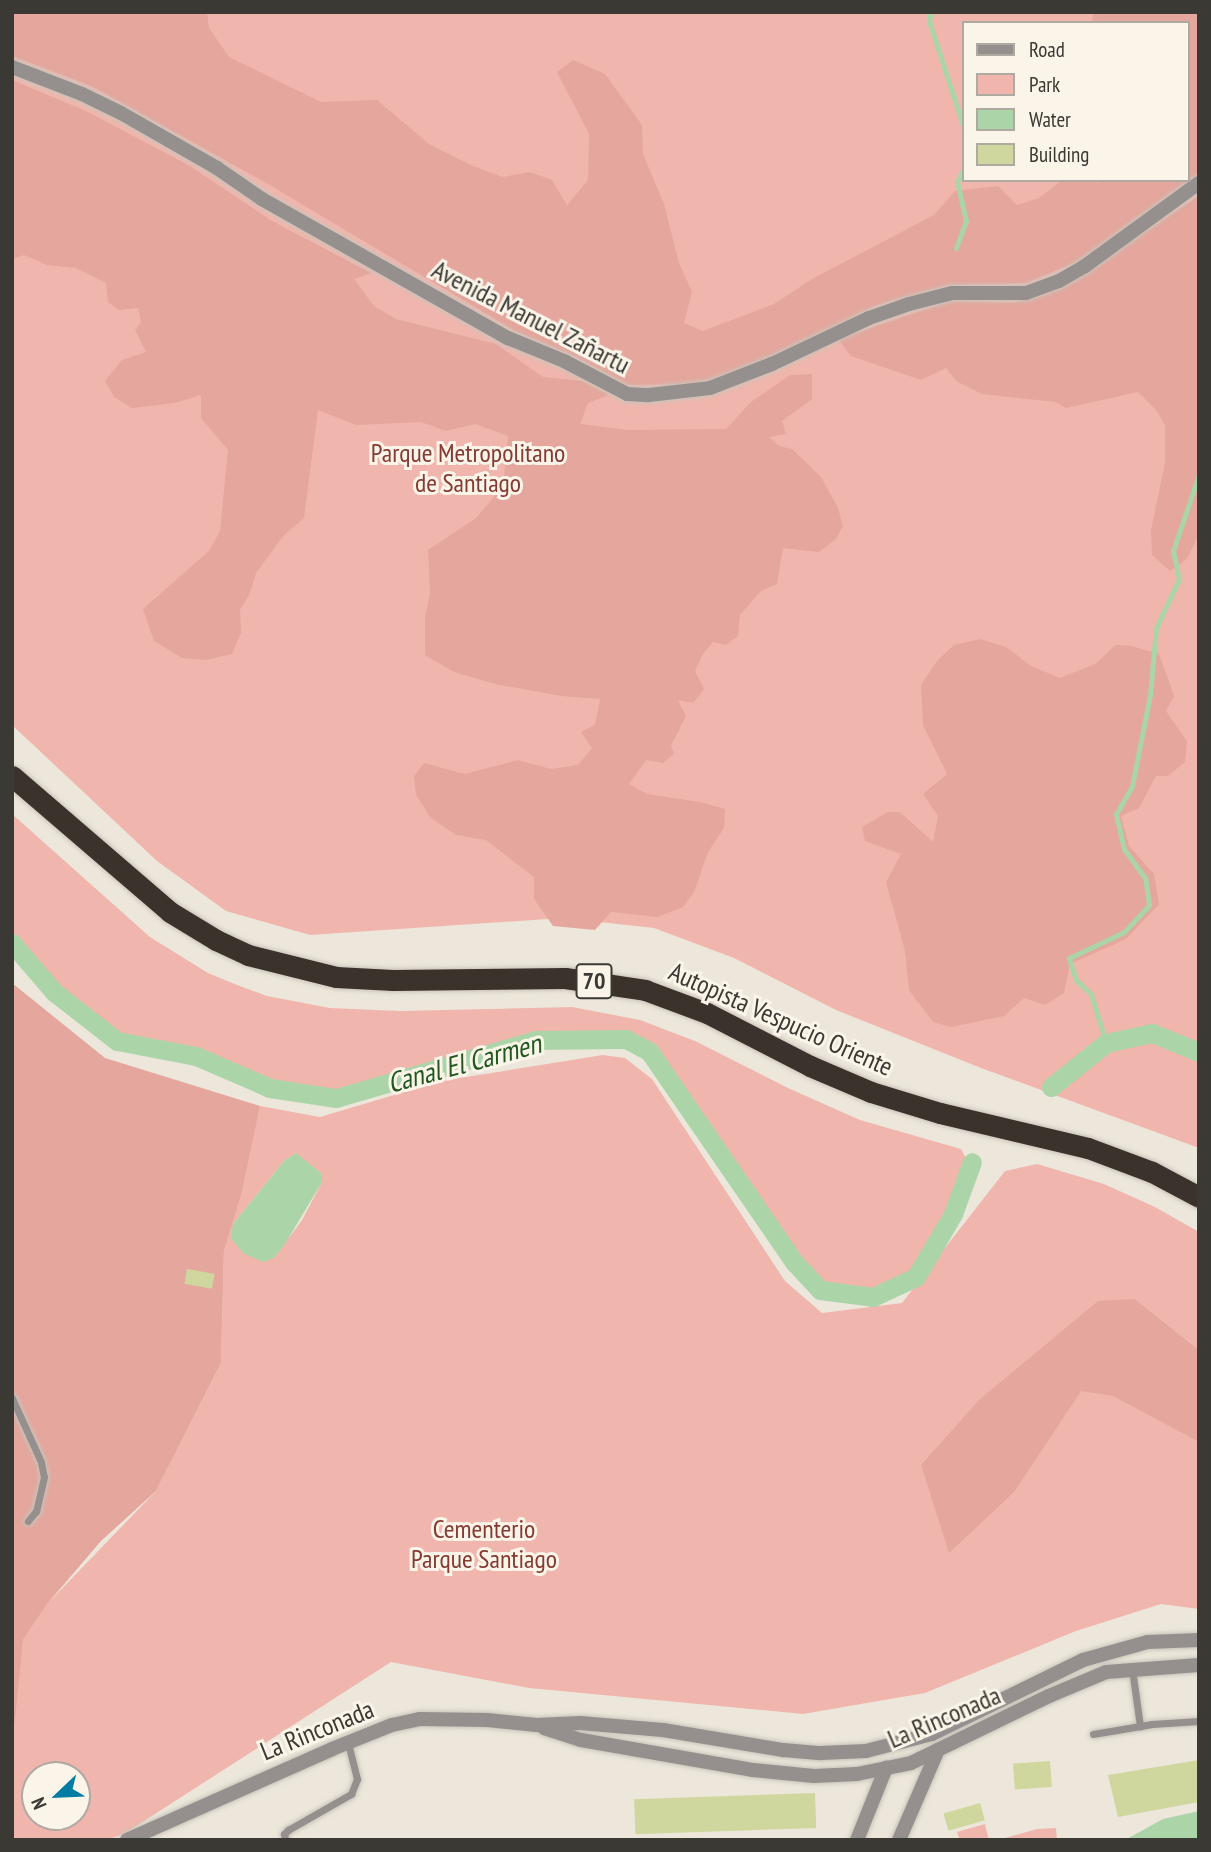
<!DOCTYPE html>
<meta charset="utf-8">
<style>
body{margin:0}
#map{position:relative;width:1211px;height:1852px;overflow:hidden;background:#ede7db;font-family:"PT Sans Narrow",sans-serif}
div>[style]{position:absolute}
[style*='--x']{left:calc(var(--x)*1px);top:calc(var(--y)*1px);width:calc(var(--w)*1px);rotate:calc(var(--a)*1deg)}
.green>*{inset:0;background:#f0b6ad}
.forest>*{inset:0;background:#e4a69d}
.water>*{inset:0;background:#abd5a8}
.stream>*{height:5px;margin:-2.5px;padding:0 2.5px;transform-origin:2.5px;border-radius:2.5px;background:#abd5a8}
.canal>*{height:19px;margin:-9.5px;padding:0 9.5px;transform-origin:9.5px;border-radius:9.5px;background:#abd5a8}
.building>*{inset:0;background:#cfd79e;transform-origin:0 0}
.roads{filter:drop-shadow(0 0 2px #c9c4ba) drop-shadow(0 0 2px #c9c4ba)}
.lane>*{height:7px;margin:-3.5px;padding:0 3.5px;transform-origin:3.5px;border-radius:3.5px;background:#95908d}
.street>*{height:14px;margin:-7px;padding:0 7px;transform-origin:7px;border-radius:7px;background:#95908d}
.highway>*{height:21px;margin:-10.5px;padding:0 10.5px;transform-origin:10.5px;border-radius:10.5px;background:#3b322c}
span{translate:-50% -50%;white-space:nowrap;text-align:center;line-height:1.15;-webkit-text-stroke:6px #faf4e9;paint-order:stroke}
.shield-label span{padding:2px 5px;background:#faf4e9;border:2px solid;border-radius:5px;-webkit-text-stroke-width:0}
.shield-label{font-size:24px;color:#3b3934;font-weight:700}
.street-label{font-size:26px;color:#3b3934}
.park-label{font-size:26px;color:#853a32}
.water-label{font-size:28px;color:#205820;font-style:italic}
.frame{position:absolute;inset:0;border:14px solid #3b3934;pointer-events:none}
.legend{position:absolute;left:962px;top:21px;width:228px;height:161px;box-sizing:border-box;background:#faf4e9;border:2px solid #aea9a1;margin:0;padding:9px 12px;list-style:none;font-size:21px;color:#3b3934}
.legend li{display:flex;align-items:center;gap:14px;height:35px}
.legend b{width:35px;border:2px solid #aea9a1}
.north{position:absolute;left:21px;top:1761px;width:70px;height:70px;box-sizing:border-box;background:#faf4e9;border:2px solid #aea9a1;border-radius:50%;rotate:247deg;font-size:19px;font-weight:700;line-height:28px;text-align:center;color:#3b3934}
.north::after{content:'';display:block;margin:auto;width:24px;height:32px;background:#027ca3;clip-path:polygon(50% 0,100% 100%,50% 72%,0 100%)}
</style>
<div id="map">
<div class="green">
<div style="clip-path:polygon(evenodd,12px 12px,1199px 12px,1199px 1148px,981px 1068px,836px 1010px,734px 958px,654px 928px,563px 918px,310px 935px,226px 911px,157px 861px,12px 725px,12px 12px,964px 23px,1188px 23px,1188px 180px,964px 180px,964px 23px)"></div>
<div style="clip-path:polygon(12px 814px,150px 937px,208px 973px,237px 985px,267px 996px,330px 1008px,400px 1011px,572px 1007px,640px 1020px,695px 1041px,788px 1088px,860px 1120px,961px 1149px,967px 1160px,948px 1212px,912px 1272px,872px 1291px,823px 1284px,798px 1259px,653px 1047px,627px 1034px,535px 1034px,336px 1092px,271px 1082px,197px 1050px,119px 1036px,58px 988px,12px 934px)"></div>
<div style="clip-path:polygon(evenodd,603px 1055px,625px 1058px,652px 1079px,785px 1281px,822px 1313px,902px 1303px,1005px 1171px,1037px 1164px,1104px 1184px,1155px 1207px,1199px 1232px,1199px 1350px,1135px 1299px,1069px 1378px,1199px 1428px,1199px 1609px,1161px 1604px,1076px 1631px,925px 1693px,803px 1714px,529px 1688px,391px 1662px,124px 1834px,106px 1840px,12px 1840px,12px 1724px,23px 1640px,48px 1603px,156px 1491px,221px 1363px,224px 1250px,260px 1106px,320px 1117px,441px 1081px,603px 1055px,296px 1153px,322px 1182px,302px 1220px,274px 1258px,233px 1224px,285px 1160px,296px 1153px,603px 1055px,35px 1775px,77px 1775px,77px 1817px,35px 1817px,35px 1775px)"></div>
<div style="clip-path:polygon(985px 1824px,989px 1840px,951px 1840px,959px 1838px,957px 1832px)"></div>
<div style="clip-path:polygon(1056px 1828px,1057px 1840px,998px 1840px,1037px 1829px)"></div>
</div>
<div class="forest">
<div style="clip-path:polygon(12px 12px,207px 12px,209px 28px,229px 57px,321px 102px,377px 100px,429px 144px,473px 166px,503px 177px,530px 172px,552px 180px,567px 205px,588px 180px,589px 134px,557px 72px,573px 60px,605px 74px,642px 125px,643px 154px,664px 204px,679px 263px,692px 292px,684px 323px,703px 331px,774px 304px,812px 279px,934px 215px,955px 191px,998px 186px,1017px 205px,1039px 198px,1062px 180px,1093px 180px,1097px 183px,1101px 180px,1188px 180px,1188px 23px,1092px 23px,1093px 12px,1199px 12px,1199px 173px,1079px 261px,1026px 283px,950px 285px,877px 305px,773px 356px,704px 384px,627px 385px,575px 357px,515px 331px,268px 184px,91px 86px,12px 56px)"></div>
<div style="clip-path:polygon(12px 80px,86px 111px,190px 166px,272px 221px,371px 273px,354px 279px,374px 306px,396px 319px,496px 344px,543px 377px,583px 381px,609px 395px,588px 403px,580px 424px,628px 430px,726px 429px,751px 402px,790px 375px,812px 374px,812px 399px,782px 421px,786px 434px,769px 437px,779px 446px,792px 449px,821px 477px,838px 508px,843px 526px,836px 539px,819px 552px,783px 548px,777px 584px,761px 591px,740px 615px,738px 636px,726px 645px,713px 642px,703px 654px,695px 671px,704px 689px,693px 703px,678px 700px,686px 716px,671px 746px,674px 754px,663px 763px,646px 760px,629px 784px,647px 794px,700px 802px,725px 809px,724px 828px,708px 852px,694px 892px,683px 907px,657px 917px,611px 912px,595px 930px,553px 926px,534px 899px,534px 877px,486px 840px,456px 835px,431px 818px,416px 795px,414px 776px,424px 763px,465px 774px,518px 760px,551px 769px,578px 765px,592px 748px,581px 732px,595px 725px,600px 699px,561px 696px,495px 684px,454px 672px,425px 655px,425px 616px,430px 594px,428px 550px,476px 518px,503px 486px,508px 436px,475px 424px,446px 431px,421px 422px,356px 425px,318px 410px,304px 518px,284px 535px,256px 573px,249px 595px,240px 610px,241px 633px,232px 654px,206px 660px,182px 658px,154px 641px,143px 609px,210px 550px,220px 531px,228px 450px,201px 418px,201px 395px,175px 403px,132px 408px,114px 397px,105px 381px,122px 360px,146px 352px,135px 330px,141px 322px,138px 308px,119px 310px,108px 302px,106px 283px,76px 268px,47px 265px,24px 255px,12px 259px)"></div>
<div style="clip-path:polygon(1199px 196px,1199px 534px,1187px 559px,1170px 571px,1152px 555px,1151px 530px,1165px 463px,1165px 425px,1157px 411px,1138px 392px,1066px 408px,1056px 402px,982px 394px,956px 381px,946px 368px,921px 380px,851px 356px,838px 339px,950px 301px,1013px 303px,1060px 288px)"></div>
<div style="clip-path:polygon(980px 639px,1006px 647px,1031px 666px,1060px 678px,1095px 664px,1116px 645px,1132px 646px,1159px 654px,1174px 696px,1166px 711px,1187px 741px,1185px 762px,1168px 776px,1156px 776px,1139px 808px,1121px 816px,1129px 846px,1154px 874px,1159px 904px,1126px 939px,1070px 964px,1064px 993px,1045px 1005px,1024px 998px,1004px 1016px,951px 1027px,933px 1022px,909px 990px,905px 951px,886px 882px,901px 854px,865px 841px,862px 827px,888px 812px,900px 812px,933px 842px,938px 816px,923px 794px,947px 774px,923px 725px,921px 685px,937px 661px,954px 645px)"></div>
<div style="clip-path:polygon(12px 983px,105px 1058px,260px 1106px,241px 1195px,224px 1250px,221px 1363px,156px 1491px,101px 1541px,48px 1603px,23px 1640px,12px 1749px)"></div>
<div style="clip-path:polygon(1135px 1299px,1199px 1350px,1199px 1442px,1113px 1396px,1081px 1391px,1014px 1492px,949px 1553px,921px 1465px,979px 1400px,1098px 1301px)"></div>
</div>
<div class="water">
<div style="clip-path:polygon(296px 1153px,321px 1173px,322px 1182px,285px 1244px,274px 1258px,263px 1262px,243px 1253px,231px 1238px,233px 1224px,285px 1160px)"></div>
<div style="clip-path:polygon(1199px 1811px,1199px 1840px,1125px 1840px,1163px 1819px)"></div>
</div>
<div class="stream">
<div style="--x:931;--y:12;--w:9;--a:103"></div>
<div style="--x:929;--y:21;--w:114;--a:72"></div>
<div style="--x:956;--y:248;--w:29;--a:-70"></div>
<div style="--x:966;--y:221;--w:40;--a:-103"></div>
<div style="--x:957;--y:182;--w:17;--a:-65"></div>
<div style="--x:1106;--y:1043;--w:51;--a:-107"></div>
<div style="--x:1091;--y:994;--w:21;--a:-137"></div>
<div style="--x:1076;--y:980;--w:23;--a:-108"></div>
<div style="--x:1069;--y:958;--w:61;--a:-25.3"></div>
<div style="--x:1124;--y:932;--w:37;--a:-47"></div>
<div style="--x:1149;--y:905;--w:27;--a:-98"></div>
<div style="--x:1145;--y:878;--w:36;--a:-126"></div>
<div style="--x:1124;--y:849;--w:36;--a:-103"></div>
<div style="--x:1116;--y:814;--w:32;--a:-60"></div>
<div style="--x:1132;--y:786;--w:93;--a:-78.8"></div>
<div style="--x:1150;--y:695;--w:67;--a:-84.9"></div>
<div style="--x:1156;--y:628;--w:54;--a:-64.9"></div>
<div style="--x:1179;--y:579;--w:29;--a:-102"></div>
<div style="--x:1173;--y:551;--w:81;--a:-71.3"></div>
</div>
<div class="canal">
<div style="--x:12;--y:943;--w:65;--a:49.4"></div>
<div style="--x:54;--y:992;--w:80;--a:37.9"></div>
<div style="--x:117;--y:1041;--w:80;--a:10.8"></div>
<div style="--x:196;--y:1056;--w:81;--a:23.4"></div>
<div style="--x:270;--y:1088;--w:67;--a:8.6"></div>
<div style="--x:336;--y:1098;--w:207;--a:-16.2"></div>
<div style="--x:535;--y:1040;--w:91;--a:-0.6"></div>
<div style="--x:626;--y:1039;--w:26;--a:28"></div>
<div style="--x:649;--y:1051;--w:256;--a:55.5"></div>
<div style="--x:794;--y:1262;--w:38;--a:47"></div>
<div style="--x:820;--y:1290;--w:53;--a:7.5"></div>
<div style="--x:873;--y:1297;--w:47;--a:-24.9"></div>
<div style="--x:916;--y:1277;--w:73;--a:-59.6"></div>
<div style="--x:953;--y:1214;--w:55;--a:-69.9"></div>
<div style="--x:1051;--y:1087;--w:70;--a:-38.7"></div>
<div style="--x:1106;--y:1043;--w:47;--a:-12.3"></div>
<div style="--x:1152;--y:1033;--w:51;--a:22"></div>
</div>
<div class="building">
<div style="left:187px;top:1269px;width:28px;height:15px;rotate:10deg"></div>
<div style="clip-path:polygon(1199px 1760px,1199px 1802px,1118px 1817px,1108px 1775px)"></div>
<div style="left:1050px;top:1761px;width:26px;height:37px;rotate:86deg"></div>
<div style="left:815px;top:1793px;width:35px;height:181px;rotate:88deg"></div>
<div style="left:980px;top:1803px;width:18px;height:38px;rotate:74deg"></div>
</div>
<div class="roads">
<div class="lane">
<div style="--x:12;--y:1398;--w:70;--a:65.6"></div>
<div style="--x:41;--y:1462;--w:15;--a:79"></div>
<div style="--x:44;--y:1477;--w:35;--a:103"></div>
<div style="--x:36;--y:1511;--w:13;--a:129"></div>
<div style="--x:1132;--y:1669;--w:58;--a:82"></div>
<div style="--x:1093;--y:1734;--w:60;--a:-9.6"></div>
<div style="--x:1152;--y:1724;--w:47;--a:-3.7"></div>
<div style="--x:285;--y:1840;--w:6;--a:-99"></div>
<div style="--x:284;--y:1834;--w:6;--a:-45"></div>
<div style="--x:288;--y:1830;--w:73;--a:-29.7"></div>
<div style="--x:351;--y:1794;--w:16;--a:-68"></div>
<div style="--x:357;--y:1779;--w:37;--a:-104"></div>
</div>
<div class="street">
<div style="--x:12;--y:67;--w:75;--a:21.1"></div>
<div style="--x:82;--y:94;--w:43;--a:26"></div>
<div style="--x:121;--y:113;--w:111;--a:29.8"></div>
<div style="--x:217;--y:168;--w:55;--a:34.6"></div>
<div style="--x:262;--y:199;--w:283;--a:29.5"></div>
<div style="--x:508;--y:338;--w:61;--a:22.3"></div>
<div style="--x:564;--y:361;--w:71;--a:27.6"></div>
<div style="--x:627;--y:394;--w:22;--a:3"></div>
<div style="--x:649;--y:395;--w:61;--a:-6.5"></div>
<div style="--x:710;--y:388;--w:66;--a:-21.2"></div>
<div style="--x:772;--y:364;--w:107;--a:-25.4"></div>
<div style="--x:869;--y:318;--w:42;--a:-19.3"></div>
<div style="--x:909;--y:304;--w:44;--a:-14.3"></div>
<div style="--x:952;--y:293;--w:74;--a:0"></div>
<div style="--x:1026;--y:293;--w:35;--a:-20"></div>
<div style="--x:1059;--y:281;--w:30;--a:-30"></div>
<div style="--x:1085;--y:266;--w:141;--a:-36.1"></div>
<div style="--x:544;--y:1728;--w:39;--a:18"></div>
<div style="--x:581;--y:1740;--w:175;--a:9.9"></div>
<div style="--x:753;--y:1770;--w:61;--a:5.6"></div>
<div style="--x:814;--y:1776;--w:43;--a:-2.7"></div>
<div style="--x:857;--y:1774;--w:55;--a:-11.5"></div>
<div style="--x:911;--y:1763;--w:153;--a:-25.9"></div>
<div style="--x:1049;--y:1696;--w:62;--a:-22.8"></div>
<div style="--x:1106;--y:1672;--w:93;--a:-4.3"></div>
<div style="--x:127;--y:1840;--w:224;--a:-23.9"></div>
<div style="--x:332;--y:1749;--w:65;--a:-21.8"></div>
<div style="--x:392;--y:1725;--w:29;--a:-12"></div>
<div style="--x:420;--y:1719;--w:67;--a:0.9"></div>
<div style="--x:487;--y:1720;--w:50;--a:5.7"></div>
<div style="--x:537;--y:1725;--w:43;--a:-2.7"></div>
<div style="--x:580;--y:1723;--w:83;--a:4.8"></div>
<div style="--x:663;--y:1730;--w:122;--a:9.5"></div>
<div style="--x:783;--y:1750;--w:38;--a:5"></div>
<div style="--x:821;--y:1753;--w:45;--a:-2.5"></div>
<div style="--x:866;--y:1751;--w:68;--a:-14.4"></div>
<div style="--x:932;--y:1734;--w:168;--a:-26.1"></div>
<div style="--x:1083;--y:1660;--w:67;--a:-15.5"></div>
<div style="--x:1148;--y:1642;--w:51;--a:-2.2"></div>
<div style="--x:857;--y:1840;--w:78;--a:-68.1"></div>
<div style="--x:899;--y:1840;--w:98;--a:-66.6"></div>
</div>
<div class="highway">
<div style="--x:12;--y:776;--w:208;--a:40.7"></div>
<div style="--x:170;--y:912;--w:54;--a:31.3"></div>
<div style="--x:216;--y:940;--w:35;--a:25"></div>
<div style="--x:248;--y:955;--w:91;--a:14"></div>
<div style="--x:336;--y:977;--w:57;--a:3"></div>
<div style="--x:393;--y:980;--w:172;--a:-0.7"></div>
<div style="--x:565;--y:978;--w:81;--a:8.5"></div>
<div style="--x:645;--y:990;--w:66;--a:20.4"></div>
<div style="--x:707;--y:1013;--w:116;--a:27.2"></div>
<div style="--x:810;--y:1066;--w:66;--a:23.1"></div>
<div style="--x:871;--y:1092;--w:72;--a:16.9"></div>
<div style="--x:940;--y:1113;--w:152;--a:13.3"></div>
<div style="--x:1088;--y:1148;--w:68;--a:20.6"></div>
<div style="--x:1152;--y:1172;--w:53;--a:28"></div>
</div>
</div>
<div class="shield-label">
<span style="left:594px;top:981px">70</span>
</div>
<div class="street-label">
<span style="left:531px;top:317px;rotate:27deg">Avenida Manuel Zañartu</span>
<span style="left:781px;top:1019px;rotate:24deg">Autopista Vespucio Oriente</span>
<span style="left:944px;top:1717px;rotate:-23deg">La Rinconada</span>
<span style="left:317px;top:1730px;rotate:-22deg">La Rinconada</span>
</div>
<div class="park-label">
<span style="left:468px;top:468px">Parque Metropolitano<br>de Santiago</span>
<span style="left:484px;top:1544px">Cementerio<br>Parque Santiago</span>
</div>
<div class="water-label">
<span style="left:464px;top:1063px;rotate:-15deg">Canal El Carmen</span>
</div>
<div class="frame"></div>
<ul class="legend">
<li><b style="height:9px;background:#95908d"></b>Road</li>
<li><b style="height:19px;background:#f0b6ad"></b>Park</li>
<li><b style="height:19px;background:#abd5a8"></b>Water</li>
<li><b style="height:19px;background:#cfd79e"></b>Building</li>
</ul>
<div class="north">N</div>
</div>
